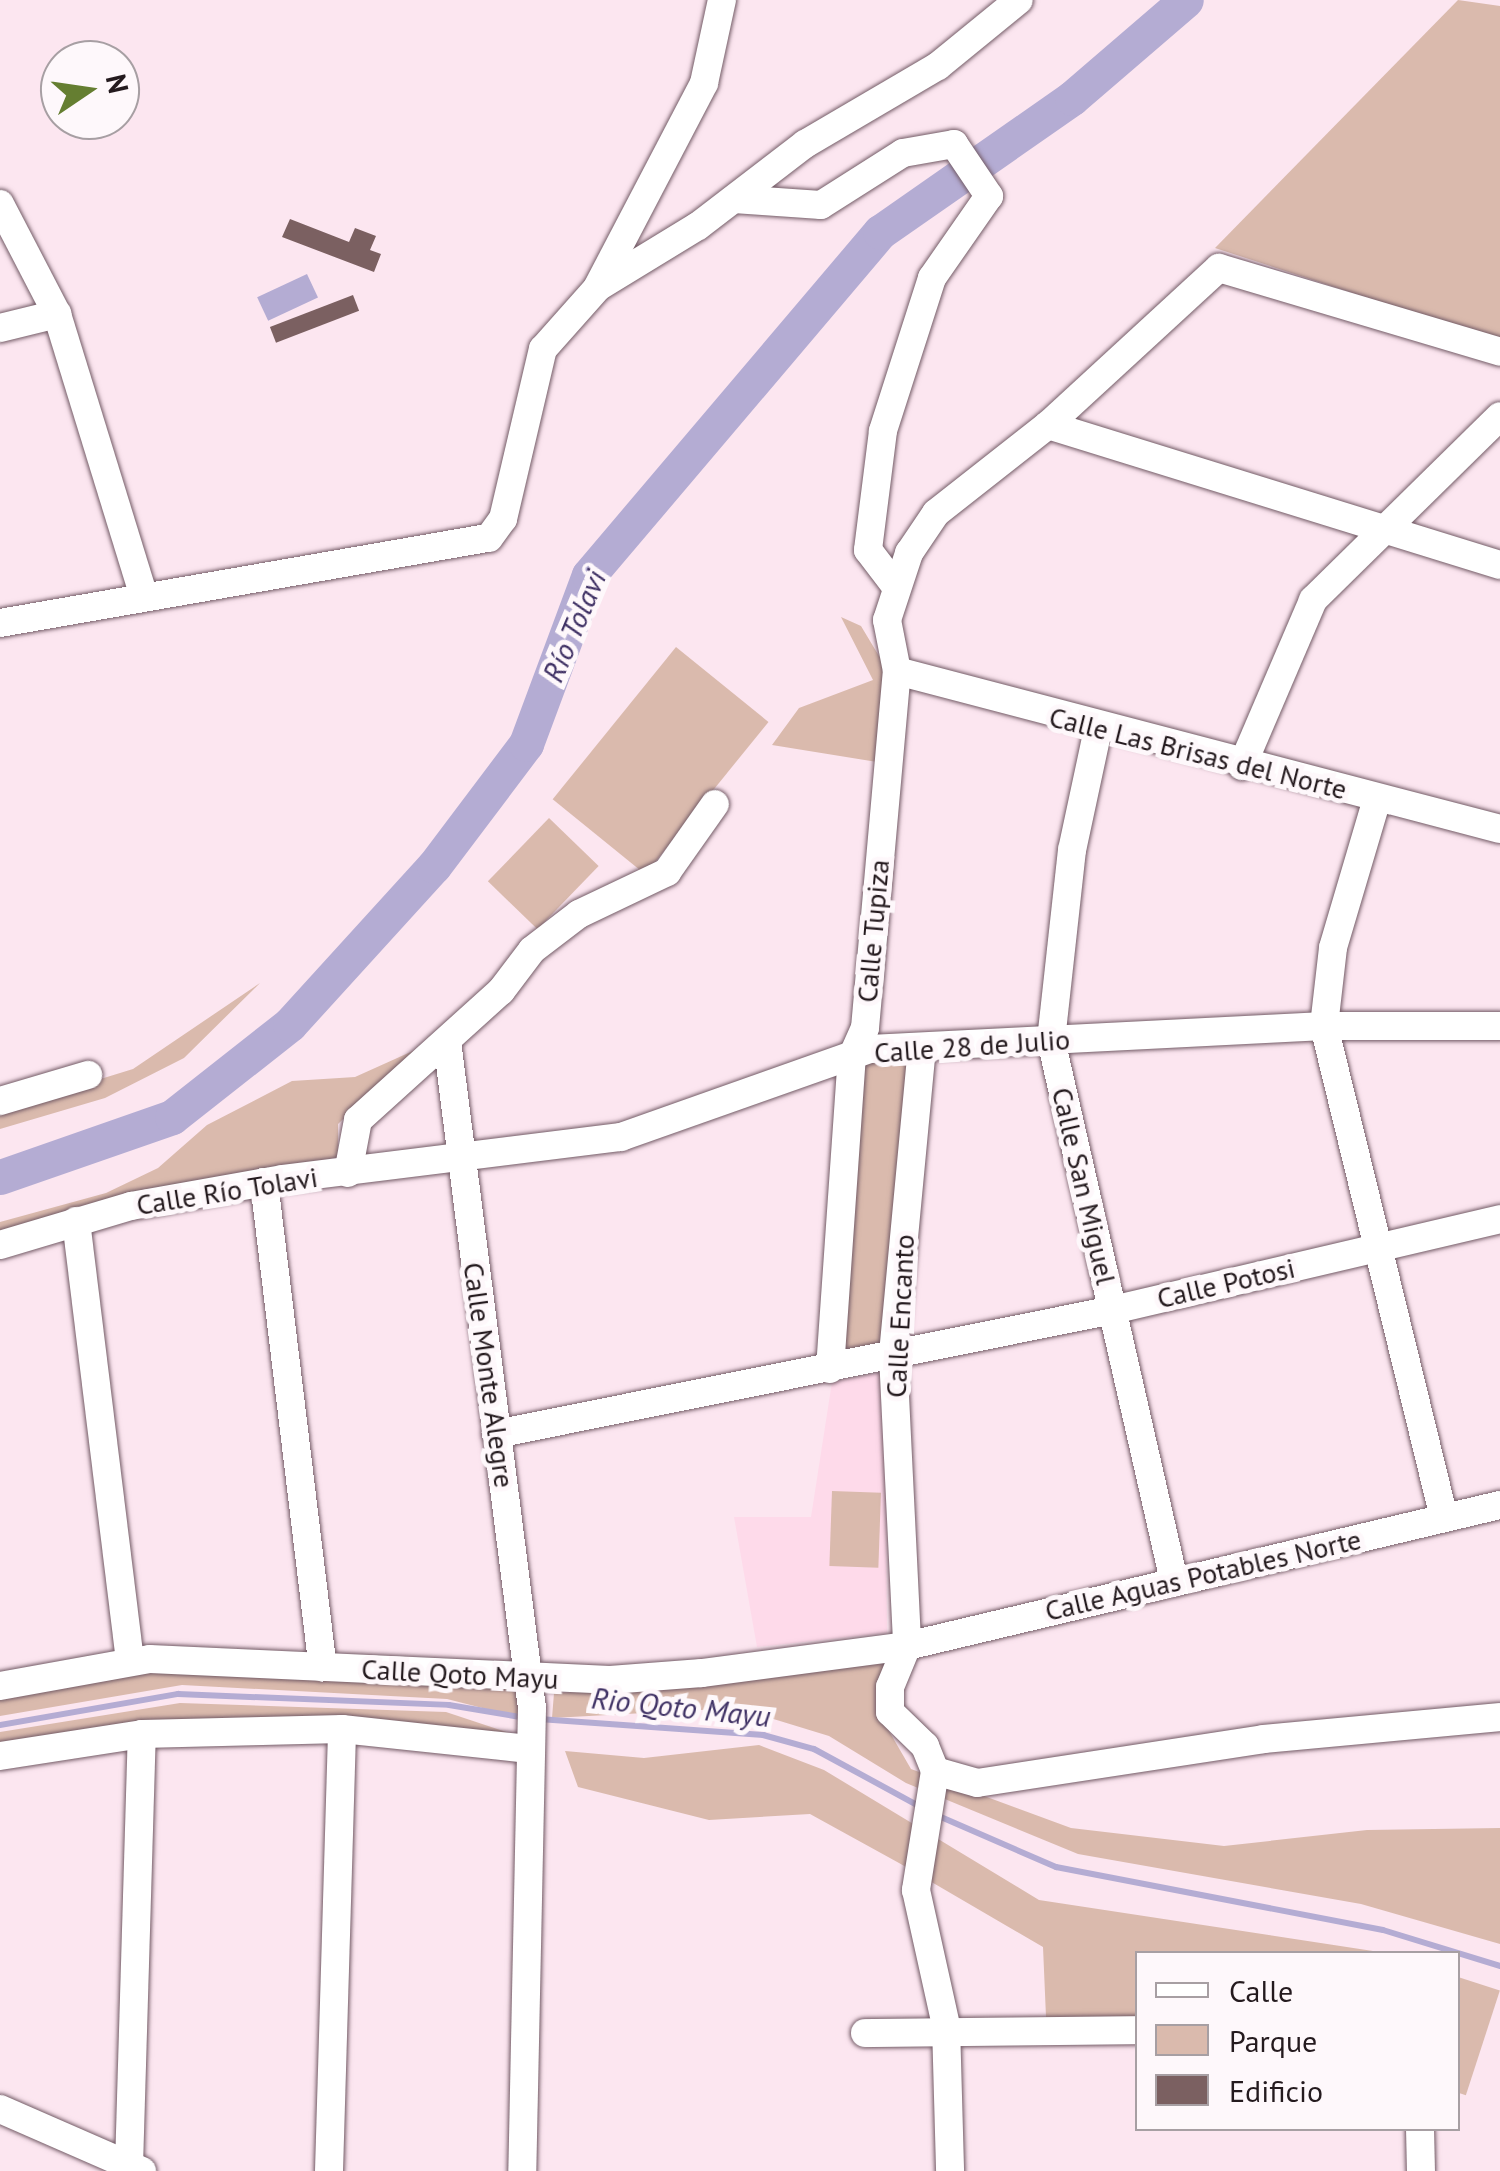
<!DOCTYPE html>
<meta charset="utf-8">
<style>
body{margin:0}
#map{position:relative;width:1500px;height:2171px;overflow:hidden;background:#fce6f0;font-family:"PT Sans",sans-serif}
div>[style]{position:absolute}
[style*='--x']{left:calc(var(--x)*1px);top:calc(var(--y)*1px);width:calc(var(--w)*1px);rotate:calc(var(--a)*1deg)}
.built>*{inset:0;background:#fedaea}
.green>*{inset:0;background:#dabaad;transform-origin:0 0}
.water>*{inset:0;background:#b4acd3;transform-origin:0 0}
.stream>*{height:6px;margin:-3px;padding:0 3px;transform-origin:3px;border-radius:3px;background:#b4acd3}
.river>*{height:35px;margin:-17.5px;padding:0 17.5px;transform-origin:17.5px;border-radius:17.5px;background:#b4acd3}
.building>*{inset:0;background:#7b6061;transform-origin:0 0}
.roads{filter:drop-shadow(0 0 2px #735b66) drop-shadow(0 0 2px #735b66)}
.minor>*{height:28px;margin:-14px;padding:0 14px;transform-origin:14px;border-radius:14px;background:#fff}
span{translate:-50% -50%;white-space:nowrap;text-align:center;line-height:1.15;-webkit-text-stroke:10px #fef8fb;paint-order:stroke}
.street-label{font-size:28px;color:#241a1e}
.water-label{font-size:30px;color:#403265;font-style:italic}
.legend{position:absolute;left:1135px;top:1951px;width:325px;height:180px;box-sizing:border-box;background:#fef8fb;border:2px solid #a79fa3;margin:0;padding:12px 18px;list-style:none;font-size:30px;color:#241a1e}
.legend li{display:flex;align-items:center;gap:20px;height:50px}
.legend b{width:50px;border:2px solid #a79fa3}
.north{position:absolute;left:40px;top:40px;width:100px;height:100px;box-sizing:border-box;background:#fef8fb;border:2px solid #a79fa3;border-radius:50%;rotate:77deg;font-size:28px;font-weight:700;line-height:40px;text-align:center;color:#241a1e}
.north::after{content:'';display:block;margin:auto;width:35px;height:45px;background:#657e31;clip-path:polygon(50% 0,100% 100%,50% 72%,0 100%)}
</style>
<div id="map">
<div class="built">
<div style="clip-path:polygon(885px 1372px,887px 1633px,757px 1647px,734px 1517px,811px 1517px,832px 1382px)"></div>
</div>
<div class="green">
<div style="clip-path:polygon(1458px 0,1500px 6px,1500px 341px,1215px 248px)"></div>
<div style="clip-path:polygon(841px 617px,861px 626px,885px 666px,877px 762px,772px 745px,799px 708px,873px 680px)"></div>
<div style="left:676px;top:647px;width:119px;height:196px;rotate:39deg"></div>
<div style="left:549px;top:818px;width:69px;height:88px;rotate:44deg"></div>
<div style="clip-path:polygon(260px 983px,184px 1058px,105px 1098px,0 1129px,0 1110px,133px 1069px)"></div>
<div style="clip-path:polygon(415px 1050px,338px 1124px,338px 1157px,0 1237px,0 1222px,106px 1193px,158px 1168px,207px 1125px,292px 1081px,355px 1077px)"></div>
<div style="clip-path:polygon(909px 1057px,887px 1346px,844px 1351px,861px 1068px,873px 1059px)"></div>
<div style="left:832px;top:1491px;width:49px;height:75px;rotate:2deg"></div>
<div style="clip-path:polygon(886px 1660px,878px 1712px,911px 1769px,1071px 1828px,1224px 1846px,1367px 1830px,1500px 1828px,1500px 1944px,1361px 1904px,1078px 1854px,906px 1783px,829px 1736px,737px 1708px,552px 1718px,554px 1693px,675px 1688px)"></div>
<div style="clip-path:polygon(135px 1671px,521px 1685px,522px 1718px,447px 1699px,182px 1685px,0 1716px,0 1698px)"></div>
<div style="clip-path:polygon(180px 1703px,446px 1712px,521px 1737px,0 1747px,0 1732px)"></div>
<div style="clip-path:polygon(759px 1745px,824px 1770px,1039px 1900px,1386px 1953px,1138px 1954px,1137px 2019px,1046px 2017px,1043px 1947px,899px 1863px,810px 1814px,709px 1820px,578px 1787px,565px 1751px,644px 1758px)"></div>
<div style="left:1458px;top:1977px;width:44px;height:110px;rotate:18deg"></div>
</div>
<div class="water">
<div style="left:307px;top:274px;width:26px;height:55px;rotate:65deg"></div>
</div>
<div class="stream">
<div style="--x:539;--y:1719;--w:225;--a:4.1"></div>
<div style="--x:763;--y:1735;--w:53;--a:15.4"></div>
<div style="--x:814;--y:1749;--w:119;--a:28.5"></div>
<div style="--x:0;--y:1725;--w:181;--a:-9.9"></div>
<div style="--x:178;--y:1694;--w:271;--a:2.3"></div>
<div style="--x:449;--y:1705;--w:78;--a:9.6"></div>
<div style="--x:934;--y:1814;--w:133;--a:23.5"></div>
<div style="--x:1056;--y:1867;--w:333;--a:10.9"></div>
<div style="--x:1383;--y:1930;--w:122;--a:17.1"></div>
</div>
<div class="river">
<div style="--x:0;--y:1177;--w:182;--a:-19.2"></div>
<div style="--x:172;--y:1117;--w:150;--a:-38.2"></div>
<div style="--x:290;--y:1024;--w:214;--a:-47.7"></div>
<div style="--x:434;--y:866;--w:153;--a:-53"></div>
<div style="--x:526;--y:744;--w:180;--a:-69.6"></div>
<div style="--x:589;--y:575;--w:450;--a:-49.7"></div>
<div style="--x:880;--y:232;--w:234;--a:-34.9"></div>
<div style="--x:1072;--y:98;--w:150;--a:-40.7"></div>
</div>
<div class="building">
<div style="clip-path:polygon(290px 219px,349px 242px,355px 228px,376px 236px,370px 250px,381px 254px,374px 272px,282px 237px)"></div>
<div style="left:353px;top:295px;width:17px;height:89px;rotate:69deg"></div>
</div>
<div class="roads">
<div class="minor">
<div style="--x:734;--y:199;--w:87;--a:3.9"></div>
<div style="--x:821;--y:205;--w:97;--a:-32.4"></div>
<div style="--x:903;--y:153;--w:52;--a:-10"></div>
<div style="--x:954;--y:144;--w:63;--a:56.1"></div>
<div style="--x:989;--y:196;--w:100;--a:124.8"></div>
<div style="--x:932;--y:278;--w:161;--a:107.8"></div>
<div style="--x:883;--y:431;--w:120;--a:97.2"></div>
<div style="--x:868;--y:550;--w:43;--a:52.6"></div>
<div style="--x:0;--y:204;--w:124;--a:62.6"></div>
<div style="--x:57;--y:314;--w:293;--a:72.9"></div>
<div style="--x:598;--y:286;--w:229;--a:-62.4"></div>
<div style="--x:704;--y:83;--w:85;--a:-77.8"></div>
<div style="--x:0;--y:328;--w:59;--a:-13.8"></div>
<div style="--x:1048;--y:425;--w:473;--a:17.2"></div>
<div style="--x:0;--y:623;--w:496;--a:-9.9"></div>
<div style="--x:489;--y:538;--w:24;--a:-54"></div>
<div style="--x:503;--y:519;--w:175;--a:-76.8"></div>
<div style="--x:543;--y:349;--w:83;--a:-48.4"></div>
<div style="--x:598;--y:287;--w:117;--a:-31.4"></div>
<div style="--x:698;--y:226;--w:135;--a:-37.5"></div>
<div style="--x:805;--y:144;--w:154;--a:-30.4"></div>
<div style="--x:938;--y:66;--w:104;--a:-39.2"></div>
<div style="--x:897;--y:671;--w:623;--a:14.68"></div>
<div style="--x:1098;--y:729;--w:124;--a:102.1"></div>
<div style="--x:1072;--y:850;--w:191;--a:96.3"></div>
<div style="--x:1051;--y:1040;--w:555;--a:77.19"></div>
<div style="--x:1242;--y:766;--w:181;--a:-66.8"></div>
<div style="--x:1313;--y:600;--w:262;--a:-44.5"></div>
<div style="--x:1377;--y:799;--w:155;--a:106.5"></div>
<div style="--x:1333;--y:948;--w:79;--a:96.6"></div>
<div style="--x:1324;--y:1026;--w:506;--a:76.29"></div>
<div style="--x:447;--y:1041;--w:672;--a:82.74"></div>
<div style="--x:532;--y:1708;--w:463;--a:91.2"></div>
<div style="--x:922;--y:1047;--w:309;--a:95.4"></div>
<div style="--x:893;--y:1355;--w:291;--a:87.2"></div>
<div style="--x:907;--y:1646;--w:44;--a:112.5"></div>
<div style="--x:890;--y:1687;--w:25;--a:90"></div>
<div style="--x:890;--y:1712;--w:49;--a:44.2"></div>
<div style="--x:925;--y:1746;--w:27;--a:68"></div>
<div style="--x:935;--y:1771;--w:121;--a:99.1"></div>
<div style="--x:916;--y:1890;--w:138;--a:77.5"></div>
<div style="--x:946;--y:2025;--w:146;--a:88.4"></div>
<div style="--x:0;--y:1101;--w:92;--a:-16.5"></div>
<div style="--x:348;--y:1173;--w:54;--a:-79.3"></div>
<div style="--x:358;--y:1120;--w:193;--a:-42.1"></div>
<div style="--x:501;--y:991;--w:51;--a:-52.9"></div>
<div style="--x:532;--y:950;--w:59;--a:-37.5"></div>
<div style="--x:579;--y:914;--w:98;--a:-25.5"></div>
<div style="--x:667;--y:872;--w:83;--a:-54.8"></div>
<div style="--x:264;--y:1182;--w:489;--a:83.1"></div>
<div style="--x:76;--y:1221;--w:443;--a:83"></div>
<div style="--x:0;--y:1245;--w:137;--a:-16.6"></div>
<div style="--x:131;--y:1206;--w:154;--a:-10.1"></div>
<div style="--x:283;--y:1179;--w:341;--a:-7.1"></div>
<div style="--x:621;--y:1137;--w:264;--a:-19.5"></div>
<div style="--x:870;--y:1049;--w:455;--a:-2.9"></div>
<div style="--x:1324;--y:1026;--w:176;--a:0"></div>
<div style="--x:830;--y:1369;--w:313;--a:-86"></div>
<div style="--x:852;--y:1057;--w:32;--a:-66"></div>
<div style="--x:865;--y:1028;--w:358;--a:-84.9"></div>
<div style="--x:897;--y:671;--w:52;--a:-101.1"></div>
<div style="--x:887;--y:620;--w:71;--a:-71.8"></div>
<div style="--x:909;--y:553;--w:48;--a:-56"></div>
<div style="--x:936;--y:513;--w:142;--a:-38.2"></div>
<div style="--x:1048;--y:425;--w:232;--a:-42.6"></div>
<div style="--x:1219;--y:268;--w:293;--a:16.6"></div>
<div style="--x:496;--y:1434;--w:629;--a:-11.36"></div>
<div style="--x:1113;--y:1310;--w:398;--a:-13.2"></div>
<div style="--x:0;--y:1686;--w:152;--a:-10.2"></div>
<div style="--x:150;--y:1659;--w:460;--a:2.6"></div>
<div style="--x:610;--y:1680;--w:92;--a:-4.4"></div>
<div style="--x:702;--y:1673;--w:207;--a:-7.5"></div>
<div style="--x:907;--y:1646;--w:610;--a:-13.38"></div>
<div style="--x:0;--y:1756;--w:144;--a:-8.8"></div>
<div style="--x:142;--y:1734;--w:200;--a:-1.4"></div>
<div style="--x:342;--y:1729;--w:188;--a:6.1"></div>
<div style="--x:935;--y:1771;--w:44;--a:15.9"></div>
<div style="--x:977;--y:1783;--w:290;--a:-8.7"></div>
<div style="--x:1264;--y:1739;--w:237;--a:-5.3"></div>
<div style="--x:865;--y:2033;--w:273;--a:-0.6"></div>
<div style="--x:0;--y:2109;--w:155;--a:23.6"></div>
<div style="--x:1420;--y:2128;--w:43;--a:88.7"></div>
<div style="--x:129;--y:2166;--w:432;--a:-88.3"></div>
<div style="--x:329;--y:2171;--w:442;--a:-88.3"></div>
</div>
</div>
<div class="street-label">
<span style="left:1198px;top:753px;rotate:14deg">Calle Las Brisas del Norte</span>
<span style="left:873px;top:931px;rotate:-85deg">Calle Tupiza</span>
<span style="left:972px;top:1046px;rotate:-4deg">Calle 28 de Julio</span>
<span style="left:1084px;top:1186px;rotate:77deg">Calle San Miguel</span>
<span style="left:227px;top:1191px;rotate:-9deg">Calle Río Tolavi</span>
<span style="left:1226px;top:1283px;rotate:-13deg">Calle Potosi</span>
<span style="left:900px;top:1316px;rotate:-87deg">Calle Encanto</span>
<span style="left:489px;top:1375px;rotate:82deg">Calle Monte Alegre</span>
<span style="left:1203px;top:1575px;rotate:-13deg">Calle Aguas Potables Norte</span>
<span style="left:460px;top:1674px;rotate:3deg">Calle Qoto Mayu</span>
</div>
<div class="water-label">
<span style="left:574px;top:626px;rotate:-67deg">Río Tolavi</span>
<span style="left:681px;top:1707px;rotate:6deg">Rio Qoto Mayu</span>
</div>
<ul class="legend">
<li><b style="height:12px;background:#fff"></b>Calle</li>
<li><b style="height:28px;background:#dabaad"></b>Parque</li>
<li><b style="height:28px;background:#7b6061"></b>Edificio</li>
</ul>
<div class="north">N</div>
</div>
